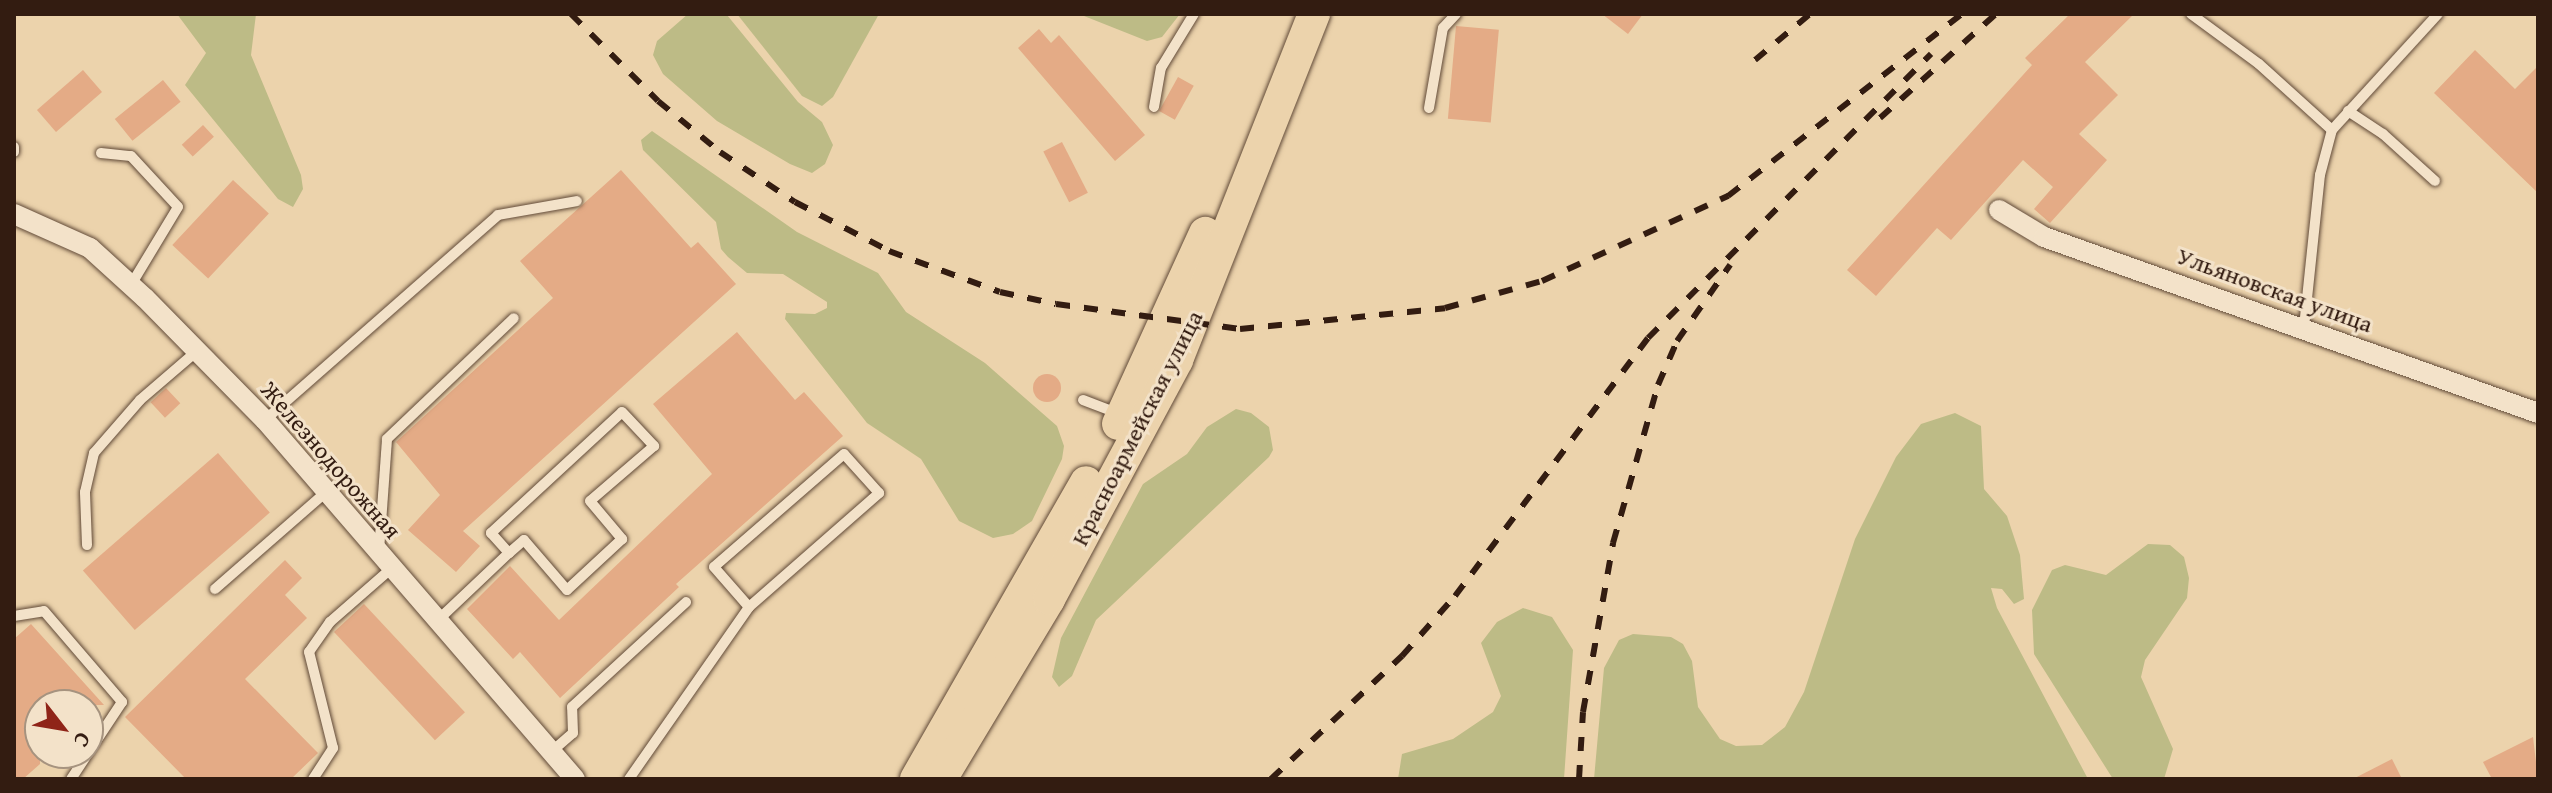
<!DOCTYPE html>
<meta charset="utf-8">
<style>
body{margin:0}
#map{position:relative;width:2552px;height:793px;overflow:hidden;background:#ecd3ac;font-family:"Gentium Book Plus",serif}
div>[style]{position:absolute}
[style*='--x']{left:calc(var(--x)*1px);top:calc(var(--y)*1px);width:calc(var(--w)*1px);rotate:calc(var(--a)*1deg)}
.green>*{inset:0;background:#bdbb86}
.building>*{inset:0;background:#e4ab86;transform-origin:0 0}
.round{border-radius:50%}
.roads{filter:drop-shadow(0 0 2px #614a38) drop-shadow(0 0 2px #614a38)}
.lane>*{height:10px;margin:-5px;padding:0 5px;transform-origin:5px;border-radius:5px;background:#f3e2c9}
.street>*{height:20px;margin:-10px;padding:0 10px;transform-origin:10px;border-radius:10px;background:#f3e2c9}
.primary>*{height:32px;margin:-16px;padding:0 16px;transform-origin:16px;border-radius:16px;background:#ecd3ac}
.rail>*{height:6px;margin-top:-3px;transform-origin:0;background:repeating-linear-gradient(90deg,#331c11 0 14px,transparent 0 28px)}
span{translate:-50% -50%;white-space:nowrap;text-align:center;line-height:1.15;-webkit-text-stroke:6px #f3e2c9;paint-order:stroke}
.street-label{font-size:24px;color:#331c11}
.frame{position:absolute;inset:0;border:16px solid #331c11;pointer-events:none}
.north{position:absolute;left:24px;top:689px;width:80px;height:80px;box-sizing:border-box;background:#f3e2c9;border:2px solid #a6937f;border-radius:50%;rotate:121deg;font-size:22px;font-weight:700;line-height:32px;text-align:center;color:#331c11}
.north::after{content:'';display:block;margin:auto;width:28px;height:36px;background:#8f2418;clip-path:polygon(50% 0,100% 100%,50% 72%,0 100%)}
</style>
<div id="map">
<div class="green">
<div style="clip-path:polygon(177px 14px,256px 14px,251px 55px,301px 175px,303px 189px,293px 207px,278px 199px,185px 85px,206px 53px)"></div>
<div style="clip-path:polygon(688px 14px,727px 15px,798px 102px,822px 122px,833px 145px,825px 164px,812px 173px,790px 164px,717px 121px,663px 74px,653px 55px,657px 41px)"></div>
<div style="clip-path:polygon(737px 14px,879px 14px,833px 97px,822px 106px,802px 96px)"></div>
<div style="clip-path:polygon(1079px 14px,1180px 14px,1162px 37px,1147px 41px)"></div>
<div style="clip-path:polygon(652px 131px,797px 232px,878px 273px,906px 312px,985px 363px,1057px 426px,1064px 446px,1062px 459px,1032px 521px,1013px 534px,993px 538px,959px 521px,921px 459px,867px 423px,785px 319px,786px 313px,815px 314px,827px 308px,827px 302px,783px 274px,747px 273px,728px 257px,721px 249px,716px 222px,643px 150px,641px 140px)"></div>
<div style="clip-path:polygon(1236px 409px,1251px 413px,1269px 427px,1273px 450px,1269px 457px,1096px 620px,1072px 676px,1059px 687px,1052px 677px,1061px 638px,1143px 484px,1187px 454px,1207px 427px)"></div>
<div style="clip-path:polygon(1955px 413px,1981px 426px,1984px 489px,2007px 516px,2020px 555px,2024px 599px,2014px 604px,2002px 589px,1991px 588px,1997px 608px,2088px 779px,1594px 779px,1604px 668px,1619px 640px,1633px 634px,1671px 637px,1683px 644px,1692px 661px,1698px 707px,1720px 739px,1736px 746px,1762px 745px,1785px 727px,1804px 692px,1855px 539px,1896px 457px,1921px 424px)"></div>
<div style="clip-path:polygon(2148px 544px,2170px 545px,2184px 557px,2189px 578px,2187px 598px,2145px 660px,2141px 677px,2173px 749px,2164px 779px,2113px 779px,2034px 654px,2032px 610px,2052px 570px,2065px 565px,2106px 575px)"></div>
<div style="clip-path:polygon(1523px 608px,1552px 617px,1573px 650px,1564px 779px,1398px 779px,1402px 754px,1453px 739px,1493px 712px,1501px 696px,1481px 643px,1497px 622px)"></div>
</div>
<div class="building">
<div style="clip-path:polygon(1602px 14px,1643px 14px,1628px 34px)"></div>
<div style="clip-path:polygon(2070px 14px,2134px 14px,2085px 62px,2118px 95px,2079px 134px,2107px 160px,2050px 223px,2034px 209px,2053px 187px,2023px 160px,1951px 240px,1937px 228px,1876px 296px,1847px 270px,2032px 65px,2025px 58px)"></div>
<div style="left:1456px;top:26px;width:43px;height:93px;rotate:5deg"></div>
<div style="clip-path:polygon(1039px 29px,1051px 43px,1059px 35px,1145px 135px,1115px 161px,1018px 48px)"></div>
<div style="clip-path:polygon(2475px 50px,2515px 89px,2538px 66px,2538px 193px,2434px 93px)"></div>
<div style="left:83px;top:70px;width:29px;height:61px;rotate:49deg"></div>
<div style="left:1178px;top:77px;width:18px;height:39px;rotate:29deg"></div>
<div style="left:163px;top:80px;width:28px;height:62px;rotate:51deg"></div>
<div style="left:203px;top:125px;width:16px;height:29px;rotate:47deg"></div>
<div style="left:1062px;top:142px;width:57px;height:21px;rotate:63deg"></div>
<div style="clip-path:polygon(621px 170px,691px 248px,698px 242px,736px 284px,463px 531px,480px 546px,456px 572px,408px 530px,440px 495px,396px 442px,553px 298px,520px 261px)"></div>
<div style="left:233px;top:180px;width:49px;height:89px;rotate:43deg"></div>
<div style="clip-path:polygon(737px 332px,795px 400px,804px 392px,843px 436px,676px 584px,679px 587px,560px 698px,520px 652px,513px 659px,467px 609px,510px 566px,559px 620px,712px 474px,653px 404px)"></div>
<div class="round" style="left:1033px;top:374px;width:28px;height:28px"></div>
<div style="left:166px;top:388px;width:21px;height:21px;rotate:47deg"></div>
<div style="left:218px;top:453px;width:79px;height:179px;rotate:49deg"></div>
<div style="clip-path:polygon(285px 560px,302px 578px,285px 595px,307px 618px,245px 679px,318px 753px,291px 779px,186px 779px,125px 717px)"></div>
<div style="left:364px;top:604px;width:148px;height:41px;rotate:47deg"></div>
<div style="clip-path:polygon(31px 624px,104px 705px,40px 705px,40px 764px,23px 779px,14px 779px,14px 639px)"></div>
<div style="clip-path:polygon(2533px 737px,2538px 779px,2492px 779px,2483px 762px)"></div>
<div style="clip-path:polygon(2392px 759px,2402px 779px,2353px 779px)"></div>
</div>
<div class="roads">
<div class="lane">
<div style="--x:2191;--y:14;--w:84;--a:36.3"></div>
<div style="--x:2259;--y:64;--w:98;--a:42.1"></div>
<div style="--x:1154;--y:107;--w:40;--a:-80"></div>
<div style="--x:1161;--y:68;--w:63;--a:-58.6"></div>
<div style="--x:1429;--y:108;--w:81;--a:-80.1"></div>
<div style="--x:1443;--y:28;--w:19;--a:-47"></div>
<div style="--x:2348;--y:111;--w:42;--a:33.3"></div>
<div style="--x:2383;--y:134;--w:70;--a:42.1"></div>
<div style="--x:14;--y:147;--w:5;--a:90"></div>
<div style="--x:101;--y:153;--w:30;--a:6"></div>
<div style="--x:131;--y:156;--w:69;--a:47.3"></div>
<div style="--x:178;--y:207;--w:91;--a:121.1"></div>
<div style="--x:2304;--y:327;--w:153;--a:-84"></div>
<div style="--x:2320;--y:175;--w:47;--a:-75.1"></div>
<div style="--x:2332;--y:130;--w:157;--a:-47.6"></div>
<div style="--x:1083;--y:400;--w:36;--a:21"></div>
<div style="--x:265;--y:420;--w:310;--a:-41.3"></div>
<div style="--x:498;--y:215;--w:80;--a:-10"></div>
<div style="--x:87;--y:545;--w:53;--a:-92.2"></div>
<div style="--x:85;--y:492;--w:40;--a:-77"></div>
<div style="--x:94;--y:453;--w:70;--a:-49"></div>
<div style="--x:140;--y:400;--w:75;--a:-40.7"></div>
<div style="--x:379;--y:551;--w:112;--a:-85.9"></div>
<div style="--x:387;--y:439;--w:175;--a:-43.6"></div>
<div style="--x:215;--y:589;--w:147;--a:-41.1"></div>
<div style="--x:14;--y:616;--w:30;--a:-9"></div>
<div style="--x:44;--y:611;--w:120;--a:49.4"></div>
<div style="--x:122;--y:702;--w:92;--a:123.5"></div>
<div style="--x:437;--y:621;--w:99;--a:-43.4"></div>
<div style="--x:509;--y:553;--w:27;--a:-132"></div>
<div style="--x:491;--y:533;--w:178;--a:-42.7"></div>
<div style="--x:622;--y:412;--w:47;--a:46.7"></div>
<div style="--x:654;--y:446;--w:84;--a:139.3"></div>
<div style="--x:590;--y:501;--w:50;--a:49.9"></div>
<div style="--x:622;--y:539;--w:75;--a:137.2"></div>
<div style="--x:567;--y:590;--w:66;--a:-130.7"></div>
<div style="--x:524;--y:540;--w:20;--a:139"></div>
<div style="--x:551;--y:752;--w:29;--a:-41"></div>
<div style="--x:573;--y:733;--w:26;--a:-92"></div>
<div style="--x:572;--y:707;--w:155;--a:-42.6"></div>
<div style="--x:313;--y:779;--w:37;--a:-57"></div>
<div style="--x:333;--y:748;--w:99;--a:-104"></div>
<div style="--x:309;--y:652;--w:37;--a:-55"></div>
<div style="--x:330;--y:622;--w:82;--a:-41.1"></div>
<div style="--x:629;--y:779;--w:210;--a:-55.1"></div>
<div style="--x:749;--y:607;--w:173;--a:-41.2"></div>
<div style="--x:879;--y:493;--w:52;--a:-131.9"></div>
<div style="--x:844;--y:454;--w:172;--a:139"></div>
<div style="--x:714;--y:567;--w:53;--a:48.8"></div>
</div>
<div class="street">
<div style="--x:1999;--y:210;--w:52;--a:31"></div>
<div style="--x:2044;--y:237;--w:524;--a:19.61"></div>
<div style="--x:14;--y:214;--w:83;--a:24.1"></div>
<div style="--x:90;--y:248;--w:74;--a:42.3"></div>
<div style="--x:145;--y:298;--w:171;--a:45.5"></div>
<div style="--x:265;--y:420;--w:474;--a:49.2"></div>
</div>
<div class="primary">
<div style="--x:1118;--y:424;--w:210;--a:-65.5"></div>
<div style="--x:916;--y:779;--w:342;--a:-60.2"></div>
<div style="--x:941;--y:779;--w:210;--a:-59"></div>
<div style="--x:1049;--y:599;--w:271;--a:-61.8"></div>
<div style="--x:1177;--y:360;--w:372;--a:-68.4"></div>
</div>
</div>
<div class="rail">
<div style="--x:571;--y:14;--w:123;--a:45"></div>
<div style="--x:658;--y:101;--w:80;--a:39.4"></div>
<div style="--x:720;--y:152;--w:90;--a:33.7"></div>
<div style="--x:795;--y:202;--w:106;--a:27.5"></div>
<div style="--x:889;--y:251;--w:118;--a:20.3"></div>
<div style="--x:1000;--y:292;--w:57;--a:12.1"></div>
<div style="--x:1056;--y:304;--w:186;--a:7.7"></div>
<div style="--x:1240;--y:329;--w:206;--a:-5.8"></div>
<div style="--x:1445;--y:308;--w:101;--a:-15.6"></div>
<div style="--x:1542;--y:281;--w:205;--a:-24.6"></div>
<div style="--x:1728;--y:196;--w:296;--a:-37.9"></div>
<div style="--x:1755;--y:60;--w:72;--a:-39.9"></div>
<div style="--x:1880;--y:118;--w:156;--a:-41.9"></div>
<div style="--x:1271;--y:779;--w:180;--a:-43.2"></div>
<div style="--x:1402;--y:656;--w:80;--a:-48.5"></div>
<div style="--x:1455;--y:596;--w:322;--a:-53.2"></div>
<div style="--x:1648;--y:338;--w:401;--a:-45.1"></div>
<div style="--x:1579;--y:779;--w:67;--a:-86.6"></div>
<div style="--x:1583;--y:712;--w:172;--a:-79.9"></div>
<div style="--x:1613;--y:543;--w:164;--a:-74.1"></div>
<div style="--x:1658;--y:385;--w:48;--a:-66.6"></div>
<div style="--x:1677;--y:341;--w:93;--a:-55.1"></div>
</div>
<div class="street-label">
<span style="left:2275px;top:290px;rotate:20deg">Ульяновская улица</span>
<span style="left:1137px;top:428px;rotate:-63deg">Красноармейская улица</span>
<span style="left:331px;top:460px;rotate:49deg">Железнодорожная</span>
</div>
<div class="frame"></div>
<div class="north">С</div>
</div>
